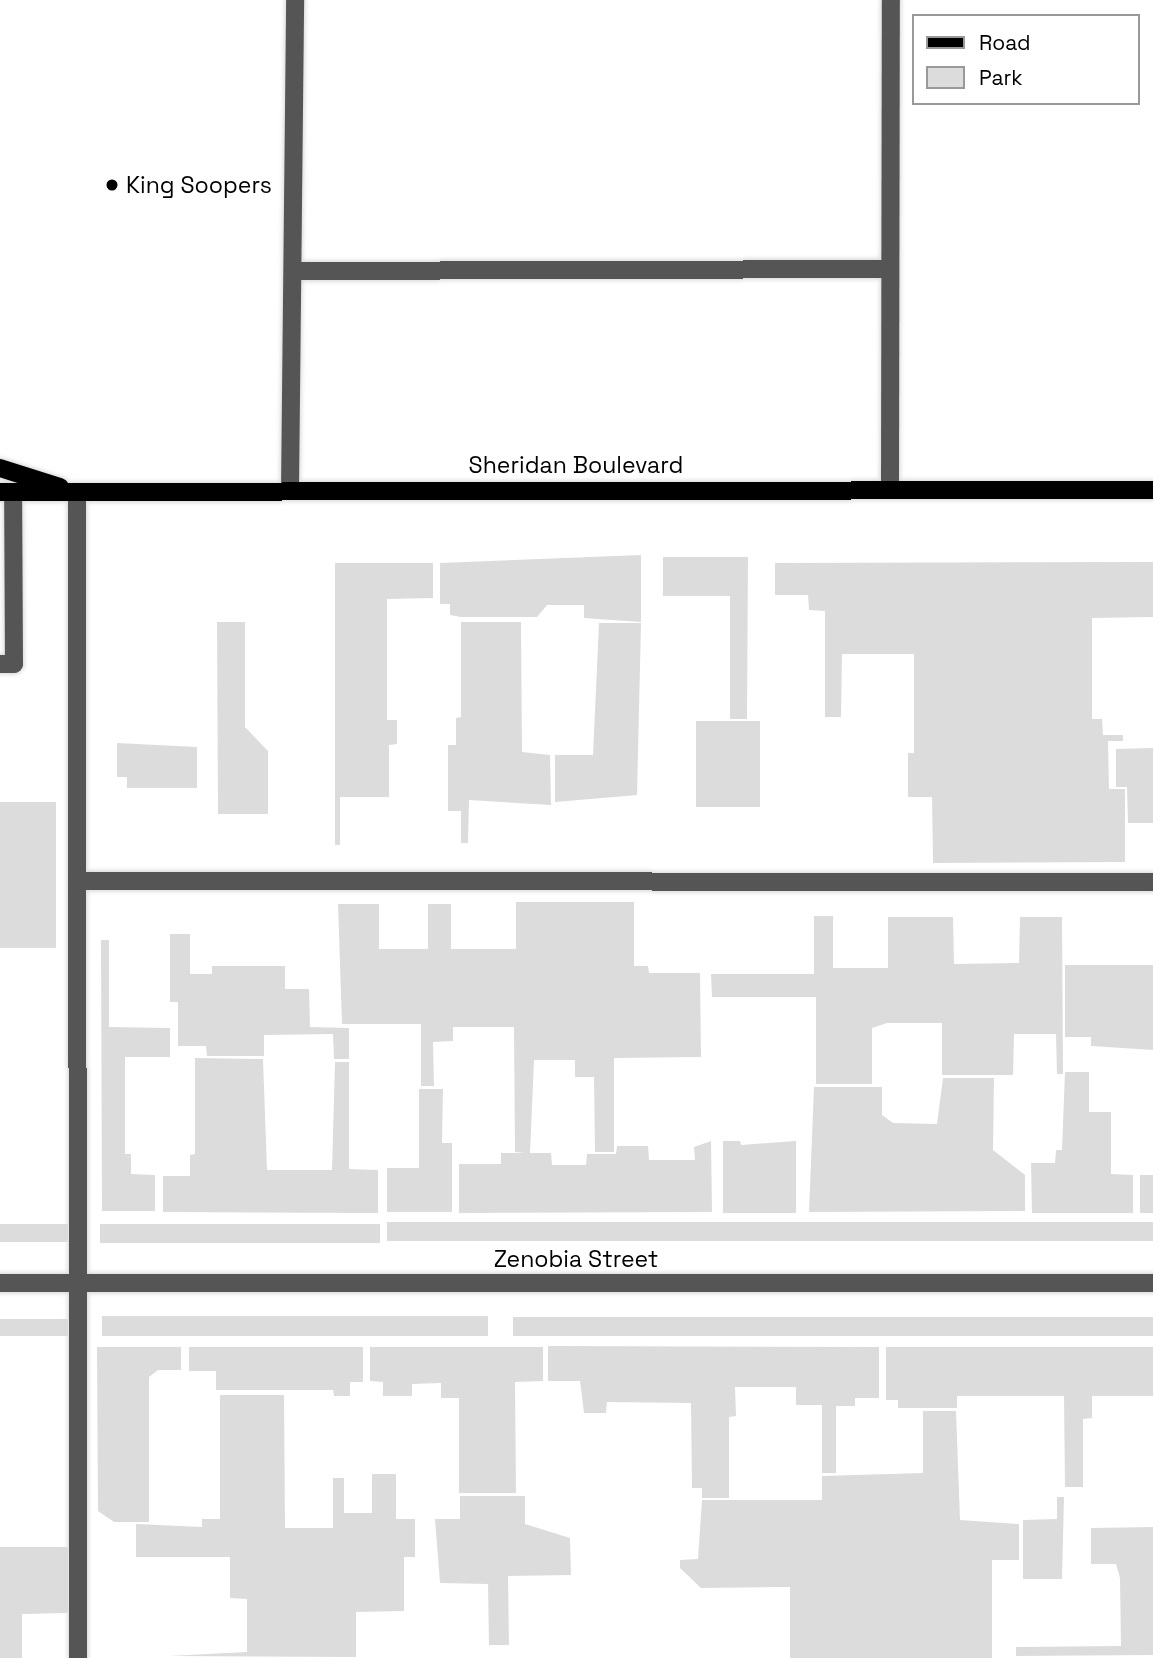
<!DOCTYPE html>
<style>
body{margin:0}
#map{position:relative;width:1153px;height:1658px;overflow:hidden;background:#fff;font-family:"Space Grotesk",sans-serif}
div>[style]{position:absolute}
[style*='--x']{left:calc(var(--x)*1px);top:calc(var(--y)*1px);width:calc(var(--w)*1px);rotate:calc(var(--a)*1deg)}
.green>*{inset:0;background:#dcdcdc;transform-origin:0 0}
.roads{filter:drop-shadow(0 0 2px #dbdbdb) drop-shadow(0 0 2px #dbdbdb)}
.minor>*{height:18px;margin:-9px;padding:0 9px;transform-origin:9px;border-radius:9px;background:#555}
.major>*{height:18px;margin:-9px;padding:0 9px;transform-origin:9px;border-radius:9px;background:#000}
.dots>*{width:19px;height:19px;translate:-50% -50%;box-sizing:border-box;border:4px solid #fff;border-radius:50%}
span{translate:-50% -50%;white-space:nowrap;text-align:center;line-height:1.15;-webkit-text-stroke:5px #fff;paint-order:stroke}
.poi-label{font-size:23px;color:#000}
.left{translate:0 -50%;text-align:left}
.street-label{font-size:23px;color:#000}
.legend{position:absolute;left:912px;top:14px;width:228px;height:91px;box-sizing:border-box;background:#fff;border:2px solid #999;margin:0;padding:9px 12px;list-style:none;font-size:21px;color:#000}
.legend li{display:flex;align-items:center;gap:14px;height:35px}
.legend b{width:35px;border:2px solid #999}
</style>
<div id="map">
<div class="green">
<div style="clip-path:polygon(641px 555px,641px 622px,584px 618px,584px 605px,547px 605px,537px 617px,461px 617px,450px 615px,450px 604px,440px 604px,440px 563px)"></div>
<div style="clip-path:polygon(663px 557px,748px 557px,747px 719px,730px 719px,730px 596px,663px 596px)"></div>
<div style="clip-path:polygon(1153px 562px,1153px 617px,1092px 618px,1092px 719px,1102px 719px,1103px 735px,1123px 735px,1123px 741px,1108px 741px,1109px 789px,1125px 789px,1125px 862px,933px 863px,932px 797px,908px 797px,908px 753px,914px 753px,914px 654px,842px 654px,841px 717px,825px 717px,825px 611px,809px 610px,808px 595px,775px 595px,775px 563px)"></div>
<div style="clip-path:polygon(335px 563px,433px 563px,433px 598px,387px 599px,387px 720px,397px 720px,397px 744px,389px 745px,389px 797px,340px 797px,340px 845px,335px 845px)"></div>
<div style="clip-path:polygon(217px 622px,245px 622px,245px 727px,268px 751px,268px 814px,218px 814px)"></div>
<div style="clip-path:polygon(461px 622px,521px 622px,522px 752px,550px 755px,551px 805px,469px 800px,468px 843px,461px 843px,461px 811px,448px 811px,448px 745px,456px 745px,456px 718px,461px 717px)"></div>
<div style="clip-path:polygon(599px 623px,641px 623px,637px 795px,555px 802px,555px 755px,593px 755px)"></div>
<div style="left:696px;top:721px;width:64px;height:86px"></div>
<div style="clip-path:polygon(117px 743px,197px 747px,197px 788px,127px 788px,127px 777px,117px 777px)"></div>
<div style="clip-path:polygon(1153px 748px,1153px 823px,1128px 823px,1127px 787px,1116px 787px,1116px 749px)"></div>
<div style="left:0;top:802px;width:56px;height:146px"></div>
<div style="clip-path:polygon(516px 902px,634px 902px,634px 966px,648px 966px,649px 973px,700px 973px,701px 1057px,614px 1058px,614px 1152px,595px 1152px,594px 1077px,575px 1077px,575px 1060px,534px 1060px,530px 1153px,551px 1153px,552px 1165px,586px 1165px,587px 1154px,616px 1154px,617px 1146px,648px 1146px,649px 1160px,695px 1160px,694px 1147px,711px 1141px,712px 1212px,459px 1213px,459px 1164px,501px 1164px,501px 1153px,525px 1153px,515px 1152px,514px 1027px,453px 1027px,453px 1041px,433px 1042px,434px 1086px,421px 1086px,421px 1024px,342px 1024px,338px 904px,379px 904px,379px 949px,428px 949px,428px 904px,451px 904px,451px 949px,516px 949px)"></div>
<div style="clip-path:polygon(814px 916px,833px 916px,833px 968px,888px 968px,888px 917px,953px 917px,954px 964px,1019px 963px,1020px 917px,1062px 917px,1063px 1074px,1057px 1074px,1056px 1034px,1014px 1034px,1013px 1075px,942px 1075px,942px 1023px,887px 1023px,872px 1028px,872px 1084px,816px 1084px,816px 997px,712px 997px,711px 974px,814px 974px)"></div>
<div style="clip-path:polygon(170px 934px,190px 934px,190px 974px,212px 974px,212px 966px,285px 966px,285px 989px,309px 989px,310px 1027px,349px 1028px,349px 1059px,334px 1059px,333px 1034px,264px 1035px,264px 1056px,207px 1056px,206px 1046px,178px 1046px,178px 1002px,170px 1002px)"></div>
<div style="clip-path:polygon(101px 940px,109px 940px,109px 1027px,170px 1028px,170px 1057px,125px 1057px,125px 1154px,131px 1154px,131px 1174px,155px 1175px,155px 1211px,102px 1211px)"></div>
<div style="clip-path:polygon(1065px 965px,1153px 965px,1153px 1050px,1091px 1046px,1091px 1037px,1065px 1037px)"></div>
<div style="clip-path:polygon(195px 1058px,263px 1059px,267px 1170px,332px 1170px,335px 1062px,349px 1062px,349px 1169px,378px 1170px,378px 1213px,163px 1212px,163px 1176px,190px 1176px,190px 1155px,195px 1154px)"></div>
<div style="clip-path:polygon(1065px 1072px,1089px 1072px,1089px 1112px,1111px 1112px,1111px 1174px,1133px 1175px,1133px 1213px,1032px 1213px,1031px 1163px,1055px 1163px,1056px 1150px,1062px 1150px)"></div>
<div style="clip-path:polygon(943px 1078px,994px 1078px,993px 1150px,1025px 1175px,1025px 1211px,809px 1212px,814px 1087px,882px 1087px,882px 1115px,893px 1123px,937px 1124px)"></div>
<div style="clip-path:polygon(419px 1089px,443px 1089px,442px 1143px,452px 1143px,452px 1212px,387px 1212px,387px 1168px,419px 1168px)"></div>
<div style="clip-path:polygon(723px 1141px,740px 1141px,741px 1145px,796px 1141px,796px 1213px,723px 1213px)"></div>
<div style="left:1140px;top:1175px;width:13px;height:38px"></div>
<div style="left:1153px;top:1222px;width:19px;height:766px;rotate:90deg"></div>
<div style="left:0;top:1224px;width:68px;height:18px"></div>
<div style="left:100px;top:1224px;width:280px;height:19px"></div>
<div style="left:488px;top:1316px;width:20px;height:386px;rotate:90deg"></div>
<div style="left:513px;top:1317px;width:640px;height:19px"></div>
<div style="left:0;top:1319px;width:68px;height:17px"></div>
<div style="clip-path:polygon(548px 1346px,879px 1347px,879px 1398px,855px 1398px,855px 1406px,836px 1406px,836px 1473px,822px 1473px,822px 1405px,796px 1405px,796px 1387px,735px 1387px,736px 1416px,729px 1417px,729px 1498px,702px 1498px,702px 1488px,692px 1488px,691px 1403px,607px 1402px,606px 1413px,584px 1413px,580px 1381px,548px 1381px)"></div>
<div style="clip-path:polygon(97px 1347px,181px 1347px,181px 1370px,158px 1370px,149px 1377px,149px 1522px,114px 1522px,98px 1511px)"></div>
<div style="clip-path:polygon(189px 1347px,363px 1347px,363px 1382px,350px 1382px,350px 1396px,334px 1396px,333px 1390px,216px 1390px,216px 1371px,189px 1371px)"></div>
<div style="clip-path:polygon(370px 1347px,543px 1347px,543px 1381px,515px 1382px,516px 1493px,459px 1493px,459px 1398px,441px 1398px,441px 1383px,412px 1384px,412px 1396px,383px 1396px,383px 1382px,370px 1381px)"></div>
<div style="clip-path:polygon(886px 1347px,1153px 1347px,1153px 1396px,1092px 1396px,1092px 1418px,1083px 1419px,1083px 1487px,1065px 1487px,1064px 1396px,957px 1396px,957px 1408px,898px 1408px,898px 1400px,886px 1400px)"></div>
<div style="clip-path:polygon(220px 1395px,284px 1395px,285px 1528px,333px 1528px,333px 1478px,344px 1478px,344px 1513px,372px 1513px,372px 1474px,396px 1474px,396px 1519px,415px 1519px,415px 1557px,404px 1557px,404px 1611px,356px 1612px,356px 1657px,169px 1656px,247px 1652px,247px 1599px,230px 1598px,230px 1557px,136px 1557px,136px 1524px,202px 1527px,202px 1519px,220px 1519px)"></div>
<div style="clip-path:polygon(923px 1411px,956px 1411px,960px 1520px,1019px 1524px,1019px 1560px,992px 1560px,992px 1658px,790px 1658px,790px 1587px,701px 1588px,680px 1568px,680px 1560px,698px 1559px,702px 1500px,822px 1500px,822px 1476px,923px 1473px)"></div>
<div style="clip-path:polygon(460px 1496px,525px 1496px,525px 1524px,570px 1538px,571px 1575px,508px 1576px,509px 1645px,489px 1645px,488px 1584px,440px 1583px,435px 1519px,460px 1519px)"></div>
<div style="clip-path:polygon(1057px 1497px,1064px 1497px,1062px 1579px,1023px 1579px,1023px 1520px,1057px 1519px)"></div>
<div style="clip-path:polygon(1153px 1527px,1153px 1655px,1016px 1656px,1016px 1647px,1121px 1646px,1120px 1578px,1116px 1564px,1091px 1564px,1091px 1528px)"></div>
<div style="clip-path:polygon(0 1547px,68px 1547px,68px 1613px,22px 1614px,22px 1658px,0 1658px)"></div>
</div>
<div class="roads">
<div class="minor">
<div style="--x:293;--y:271;--w:597;--a:-0.19"></div>
<div style="--x:890;--y:487;--w:487;--a:-89.9"></div>
<div style="--x:290;--y:491;--w:491;--a:-89.4"></div>
<div style="--x:77;--y:492;--w:1166;--a:89.95"></div>
<div style="--x:0;--y:664;--w:14;--a:0"></div>
<div style="--x:14;--y:664;--w:172;--a:-90.3"></div>
<div style="--x:77;--y:881;--w:1076;--a:0.05"></div>
<div style="--x:0;--y:1283;--w:1153;--a:0"></div>
</div>
<div class="major">
<div style="--x:0;--y:468;--w:63;--a:17.6"></div>
<div style="--x:0;--y:492;--w:1153;--a:-0.1"></div>
</div>
</div>
<div class="dots">
<div style="left:112px;top:185px;background:#000"></div>
</div>
<div class="poi-label">
<span class="left" style="left:126px;top:185px">King Soopers</span>
</div>
<div class="street-label">
<span style="left:576px;top:465px">Sheridan Boulevard</span>
<span style="left:576px;top:1259px">Zenobia Street</span>
</div>
<ul class="legend">
<li><b style="height:9px;background:#000"></b>Road</li>
<li><b style="height:19px;background:#dcdcdc"></b>Park</li>
</ul>
</div>
